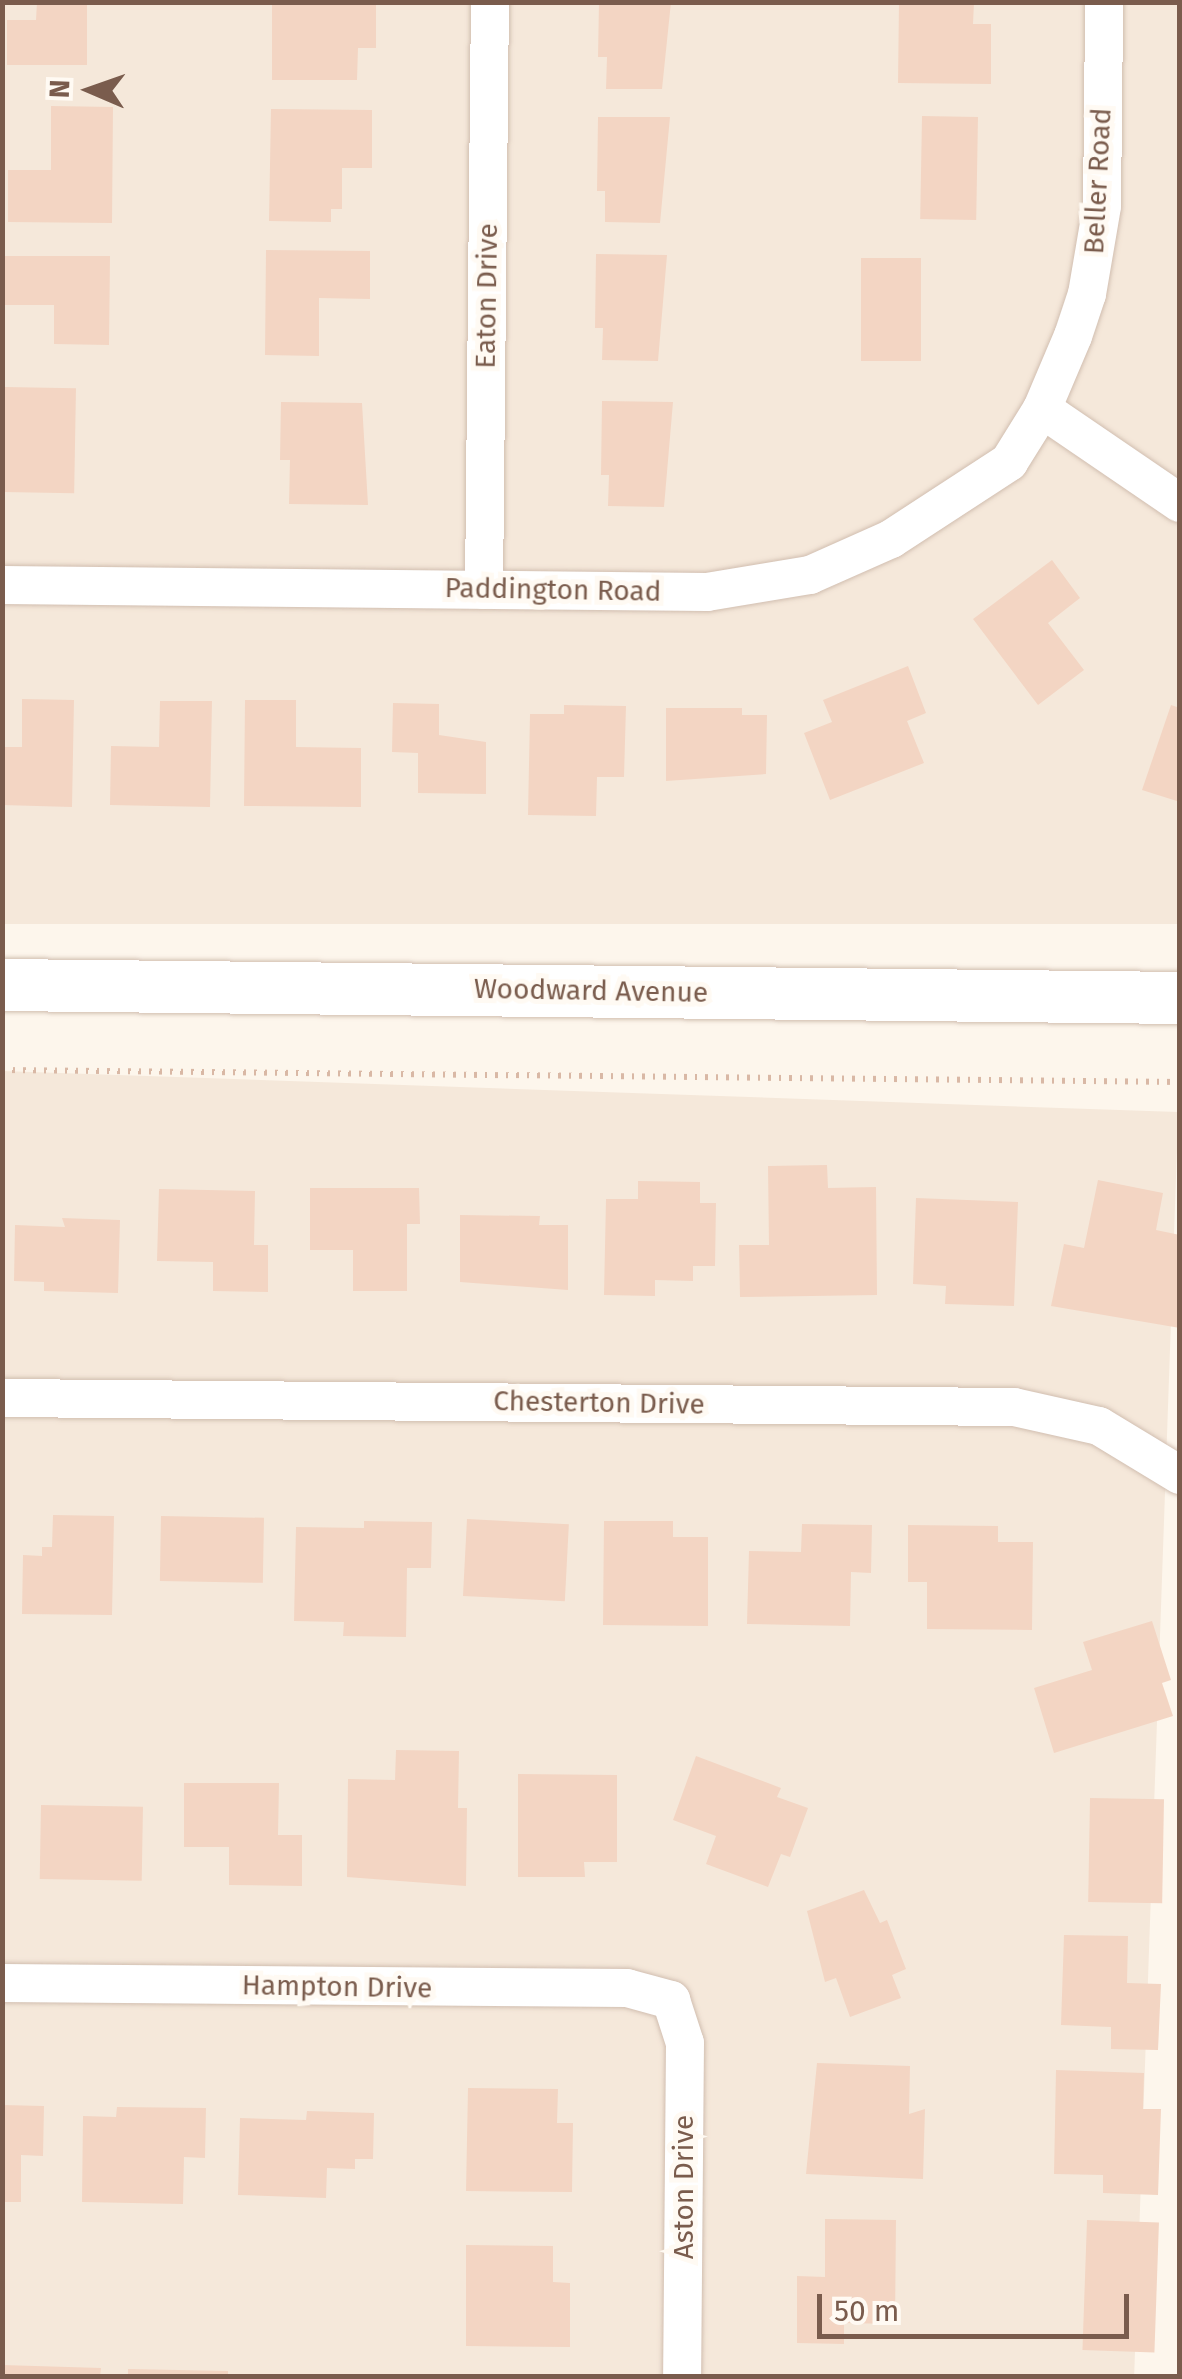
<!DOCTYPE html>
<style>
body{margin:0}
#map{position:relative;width:1182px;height:2379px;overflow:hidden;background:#fdf6ec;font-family:"Fira Sans",sans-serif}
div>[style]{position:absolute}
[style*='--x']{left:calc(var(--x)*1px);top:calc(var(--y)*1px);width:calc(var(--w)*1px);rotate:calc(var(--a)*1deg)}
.residential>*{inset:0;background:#f5e8da;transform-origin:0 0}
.building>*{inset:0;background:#f3d5c3;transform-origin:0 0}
.path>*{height:6px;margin-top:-3px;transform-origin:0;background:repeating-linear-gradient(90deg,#d9b8a5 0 2.5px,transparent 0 10.5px)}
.roads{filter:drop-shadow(0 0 2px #d1beb0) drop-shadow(0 0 2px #d1beb0)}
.street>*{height:38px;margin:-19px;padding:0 19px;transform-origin:19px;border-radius:19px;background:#fff}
.secondary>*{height:52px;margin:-26px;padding:0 26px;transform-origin:26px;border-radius:26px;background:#fff}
span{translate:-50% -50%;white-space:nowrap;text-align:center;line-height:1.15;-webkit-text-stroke:10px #fffaf3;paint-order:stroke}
.street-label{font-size:28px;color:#7a5c4d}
.frame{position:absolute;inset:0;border:5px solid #7a5c4d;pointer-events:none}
.north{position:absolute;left:40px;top:40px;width:100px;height:100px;-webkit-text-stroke:8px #fffaf3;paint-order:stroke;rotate:272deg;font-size:28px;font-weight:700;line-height:40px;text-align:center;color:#7a5c4d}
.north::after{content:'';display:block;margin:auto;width:35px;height:45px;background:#7a5c4d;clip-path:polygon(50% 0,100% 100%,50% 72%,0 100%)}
.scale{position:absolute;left:817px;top:2294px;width:312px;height:45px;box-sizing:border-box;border:5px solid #7a5c4d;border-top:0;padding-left:12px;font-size:30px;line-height:35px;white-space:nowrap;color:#7a5c4d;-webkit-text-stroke:8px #fffaf3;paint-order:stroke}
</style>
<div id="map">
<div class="residential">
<div style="left:3px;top:3px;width:1176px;height:921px"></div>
<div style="left:2px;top:1071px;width:1177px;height:1305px;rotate:2deg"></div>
</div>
<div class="building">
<div style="clip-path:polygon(37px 2px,87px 2px,87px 65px,7px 65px,7px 20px,36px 20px)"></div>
<div style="clip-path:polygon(272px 2px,376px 2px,376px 48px,358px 48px,357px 80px,272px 80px)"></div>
<div style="clip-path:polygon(599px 2px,671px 2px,662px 89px,606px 89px,607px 57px,598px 57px)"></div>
<div style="clip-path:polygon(899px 2px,974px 2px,973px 24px,991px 24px,991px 84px,898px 83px)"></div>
<div style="clip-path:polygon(51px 106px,113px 107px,112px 223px,8px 222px,8px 170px,51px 170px)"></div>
<div style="clip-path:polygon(271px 109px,372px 110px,372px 168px,342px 168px,342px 209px,331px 209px,331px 222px,269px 221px)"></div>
<div style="left:922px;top:116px;width:56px;height:103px;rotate:1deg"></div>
<div style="clip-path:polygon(598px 117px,670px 117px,660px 223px,605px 222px,605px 191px,597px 191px)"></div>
<div style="clip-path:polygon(266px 250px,370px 251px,370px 299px,319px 298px,319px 356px,265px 355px)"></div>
<div style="clip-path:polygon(596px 254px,667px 255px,658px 361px,602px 360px,603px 328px,595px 328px)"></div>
<div style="clip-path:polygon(5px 256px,110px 256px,109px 345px,54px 344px,54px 305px,4px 305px)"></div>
<div style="left:861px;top:258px;width:60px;height:103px"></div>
<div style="left:5px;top:387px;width:71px;height:105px;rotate:1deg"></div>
<div style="clip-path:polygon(602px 401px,673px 402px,664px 507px,608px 506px,609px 475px,601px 475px)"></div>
<div style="clip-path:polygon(281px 402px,362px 403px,368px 505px,289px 504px,290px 460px,280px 460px)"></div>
<div style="clip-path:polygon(1052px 560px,1080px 598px,1048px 623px,1084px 670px,1038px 705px,973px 619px)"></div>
<div style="clip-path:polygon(908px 666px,926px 713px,907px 721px,924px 763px,830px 800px,804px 733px,832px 722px,823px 700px)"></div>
<div style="clip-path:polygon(22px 699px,74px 700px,72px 807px,2px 805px,2px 747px,22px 747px)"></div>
<div style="clip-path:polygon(245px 700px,296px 700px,296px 747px,361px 748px,361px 807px,244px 806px)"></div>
<div style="clip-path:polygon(160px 701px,212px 701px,210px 807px,110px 805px,111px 746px,159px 747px)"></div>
<div style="clip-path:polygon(393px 703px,439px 704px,439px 735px,486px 742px,486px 794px,418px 793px,418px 753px,392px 752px)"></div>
<div style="clip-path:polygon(564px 705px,626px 706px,624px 777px,597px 777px,596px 816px,528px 815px,530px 714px,564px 714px)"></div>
<div style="clip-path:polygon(1171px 705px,1180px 708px,1180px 802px,1142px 790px)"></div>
<div style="clip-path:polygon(666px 708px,742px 708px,742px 715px,767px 715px,766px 774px,666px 781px)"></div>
<div style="clip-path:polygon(827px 1165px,828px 1188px,876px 1187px,877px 1295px,740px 1297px,739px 1245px,769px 1245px,768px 1166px)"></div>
<div style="clip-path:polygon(1098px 1180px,1163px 1193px,1156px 1230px,1180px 1235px,1180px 1328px,1051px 1306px,1064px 1244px,1084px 1248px)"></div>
<div style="clip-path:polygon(638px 1181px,700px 1182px,700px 1203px,716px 1203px,715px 1266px,693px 1266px,693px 1281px,655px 1280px,655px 1296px,604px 1295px,606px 1199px,638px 1199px)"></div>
<div style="clip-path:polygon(310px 1188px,419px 1188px,420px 1224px,407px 1224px,407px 1291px,353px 1291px,353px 1250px,310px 1250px)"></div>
<div style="clip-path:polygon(159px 1189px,255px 1191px,254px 1245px,268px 1245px,268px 1292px,213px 1291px,213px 1262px,157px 1261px)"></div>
<div style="clip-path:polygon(916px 1198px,1018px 1202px,1014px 1306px,945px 1304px,946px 1286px,913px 1284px)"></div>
<div style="clip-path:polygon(460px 1215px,540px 1216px,539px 1225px,568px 1225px,568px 1290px,460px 1282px)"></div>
<div style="clip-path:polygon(62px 1218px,120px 1220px,118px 1293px,44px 1291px,44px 1282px,14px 1281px,15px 1225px,65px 1227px)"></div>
<div style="clip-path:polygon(53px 1515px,114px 1516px,112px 1615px,22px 1614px,23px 1555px,42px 1556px,42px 1547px,52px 1547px)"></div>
<div style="left:161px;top:1516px;width:103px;height:65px;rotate:1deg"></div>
<div style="left:467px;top:1519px;width:102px;height:77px;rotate:3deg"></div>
<div style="clip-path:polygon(364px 1521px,432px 1522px,431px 1568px,407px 1568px,406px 1637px,343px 1636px,344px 1622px,294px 1621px,296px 1527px,364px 1528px)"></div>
<div style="clip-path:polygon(604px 1521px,673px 1521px,673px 1537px,708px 1537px,708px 1626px,603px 1625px)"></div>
<div style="clip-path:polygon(802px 1524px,872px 1525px,871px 1573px,851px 1572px,850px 1626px,747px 1624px,749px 1551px,801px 1552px)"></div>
<div style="clip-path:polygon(908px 1525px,998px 1526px,998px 1542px,1033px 1542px,1032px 1630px,927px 1629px,927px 1582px,908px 1582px)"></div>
<div style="clip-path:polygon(1152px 1621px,1171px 1680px,1162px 1683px,1173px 1716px,1054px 1753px,1034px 1688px,1092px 1670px,1083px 1642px)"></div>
<div style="clip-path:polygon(396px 1750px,459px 1751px,458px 1808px,467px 1808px,466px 1886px,347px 1877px,348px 1779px,395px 1780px)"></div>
<div style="clip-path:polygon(696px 1756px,781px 1788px,777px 1797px,808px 1808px,790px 1857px,781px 1854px,768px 1887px,706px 1864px,716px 1836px,673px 1820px)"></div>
<div style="clip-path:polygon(518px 1774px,617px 1775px,617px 1862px,584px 1862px,585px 1877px,518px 1877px)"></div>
<div style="clip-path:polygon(184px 1783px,279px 1783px,278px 1835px,302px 1835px,302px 1886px,229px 1885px,229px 1847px,184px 1847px)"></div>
<div style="left:1090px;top:1798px;width:74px;height:104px;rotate:1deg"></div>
<div style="left:41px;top:1805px;width:102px;height:74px;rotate:1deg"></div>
<div style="clip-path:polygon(864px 1890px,880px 1923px,887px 1920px,906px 1969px,892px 1975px,901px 1998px,850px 2017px,836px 1978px,825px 1982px,807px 1911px)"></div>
<div style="clip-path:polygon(1064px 1935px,1128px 1936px,1127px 1983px,1161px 1984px,1158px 2050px,1111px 2049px,1111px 2027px,1061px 2025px)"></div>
<div style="clip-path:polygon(817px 2063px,910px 2066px,909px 2114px,925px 2109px,923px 2179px,806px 2174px)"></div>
<div style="clip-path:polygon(1056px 2070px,1144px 2073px,1143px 2109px,1161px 2109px,1158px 2195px,1103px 2193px,1103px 2175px,1054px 2174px)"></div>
<div style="clip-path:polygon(468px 2088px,558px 2089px,557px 2123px,573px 2123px,572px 2192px,466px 2191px)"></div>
<div style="clip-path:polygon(2px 2105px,44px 2106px,43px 2156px,21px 2155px,21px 2202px,2px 2202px)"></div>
<div style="clip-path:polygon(117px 2107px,206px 2108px,205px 2158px,184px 2157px,183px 2204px,82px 2202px,83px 2116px,116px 2117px)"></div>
<div style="clip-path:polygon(307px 2111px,374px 2113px,373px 2159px,355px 2159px,355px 2169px,327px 2168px,326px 2198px,238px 2195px,240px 2118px,306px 2120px)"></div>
<div style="clip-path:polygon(825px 2219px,896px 2220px,895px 2324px,844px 2323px,844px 2344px,797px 2343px,797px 2276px,825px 2277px)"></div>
<div style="left:1087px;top:2220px;width:72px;height:130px;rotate:2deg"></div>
<div style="clip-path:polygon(466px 2245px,553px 2246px,553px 2282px,570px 2283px,570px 2347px,466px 2346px)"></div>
<div style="clip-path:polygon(2px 2365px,101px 2368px,100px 2376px,2px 2376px)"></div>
<div style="clip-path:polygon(128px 2369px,228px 2371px,228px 2376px,128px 2376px)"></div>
</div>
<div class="path">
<div style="--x:2;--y:1070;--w:1178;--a:0.58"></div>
</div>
<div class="roads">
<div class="street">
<div style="--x:1042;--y:409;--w:167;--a:34.3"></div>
<div style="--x:2;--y:585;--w:705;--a:0.57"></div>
<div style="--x:707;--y:592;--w:104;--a:-9.4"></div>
<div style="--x:810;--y:575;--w:89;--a:-24"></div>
<div style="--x:891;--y:539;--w:141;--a:-33.1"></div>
<div style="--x:1009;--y:462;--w:62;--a:-58.1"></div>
<div style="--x:1042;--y:409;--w:79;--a:-67"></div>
<div style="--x:1073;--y:336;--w:44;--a:-71.6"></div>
<div style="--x:1087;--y:294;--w:89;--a:-80.3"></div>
<div style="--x:1102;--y:206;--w:204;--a:-89.4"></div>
<div style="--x:484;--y:590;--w:588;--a:-89.42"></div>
<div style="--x:2;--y:1398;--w:1012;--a:0.51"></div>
<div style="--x:1014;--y:1407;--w:87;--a:12.6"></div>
<div style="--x:1099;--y:1426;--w:95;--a:31.2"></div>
<div style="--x:2;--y:1983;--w:625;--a:0.46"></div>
<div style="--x:627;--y:1988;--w:46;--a:15.3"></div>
<div style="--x:671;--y:2000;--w:45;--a:72"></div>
<div style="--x:685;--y:2043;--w:333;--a:90.5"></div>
</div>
<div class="secondary">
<div style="--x:2;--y:985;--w:1178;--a:0.63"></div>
</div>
</div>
<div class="street-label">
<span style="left:1098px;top:181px;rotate:-87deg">Beller Road</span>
<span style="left:487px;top:296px;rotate:-89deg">Eaton Drive</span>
<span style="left:553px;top:590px;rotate:1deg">Paddington Road</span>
<span style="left:591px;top:991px;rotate:1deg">Woodward Avenue</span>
<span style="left:599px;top:1403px;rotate:1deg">Chesterton Drive</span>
<span style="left:337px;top:1987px;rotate:1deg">Hampton Drive</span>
<span style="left:684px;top:2187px;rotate:-90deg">Aston Drive</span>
</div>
<div class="frame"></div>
<div class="north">N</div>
<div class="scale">50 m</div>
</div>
